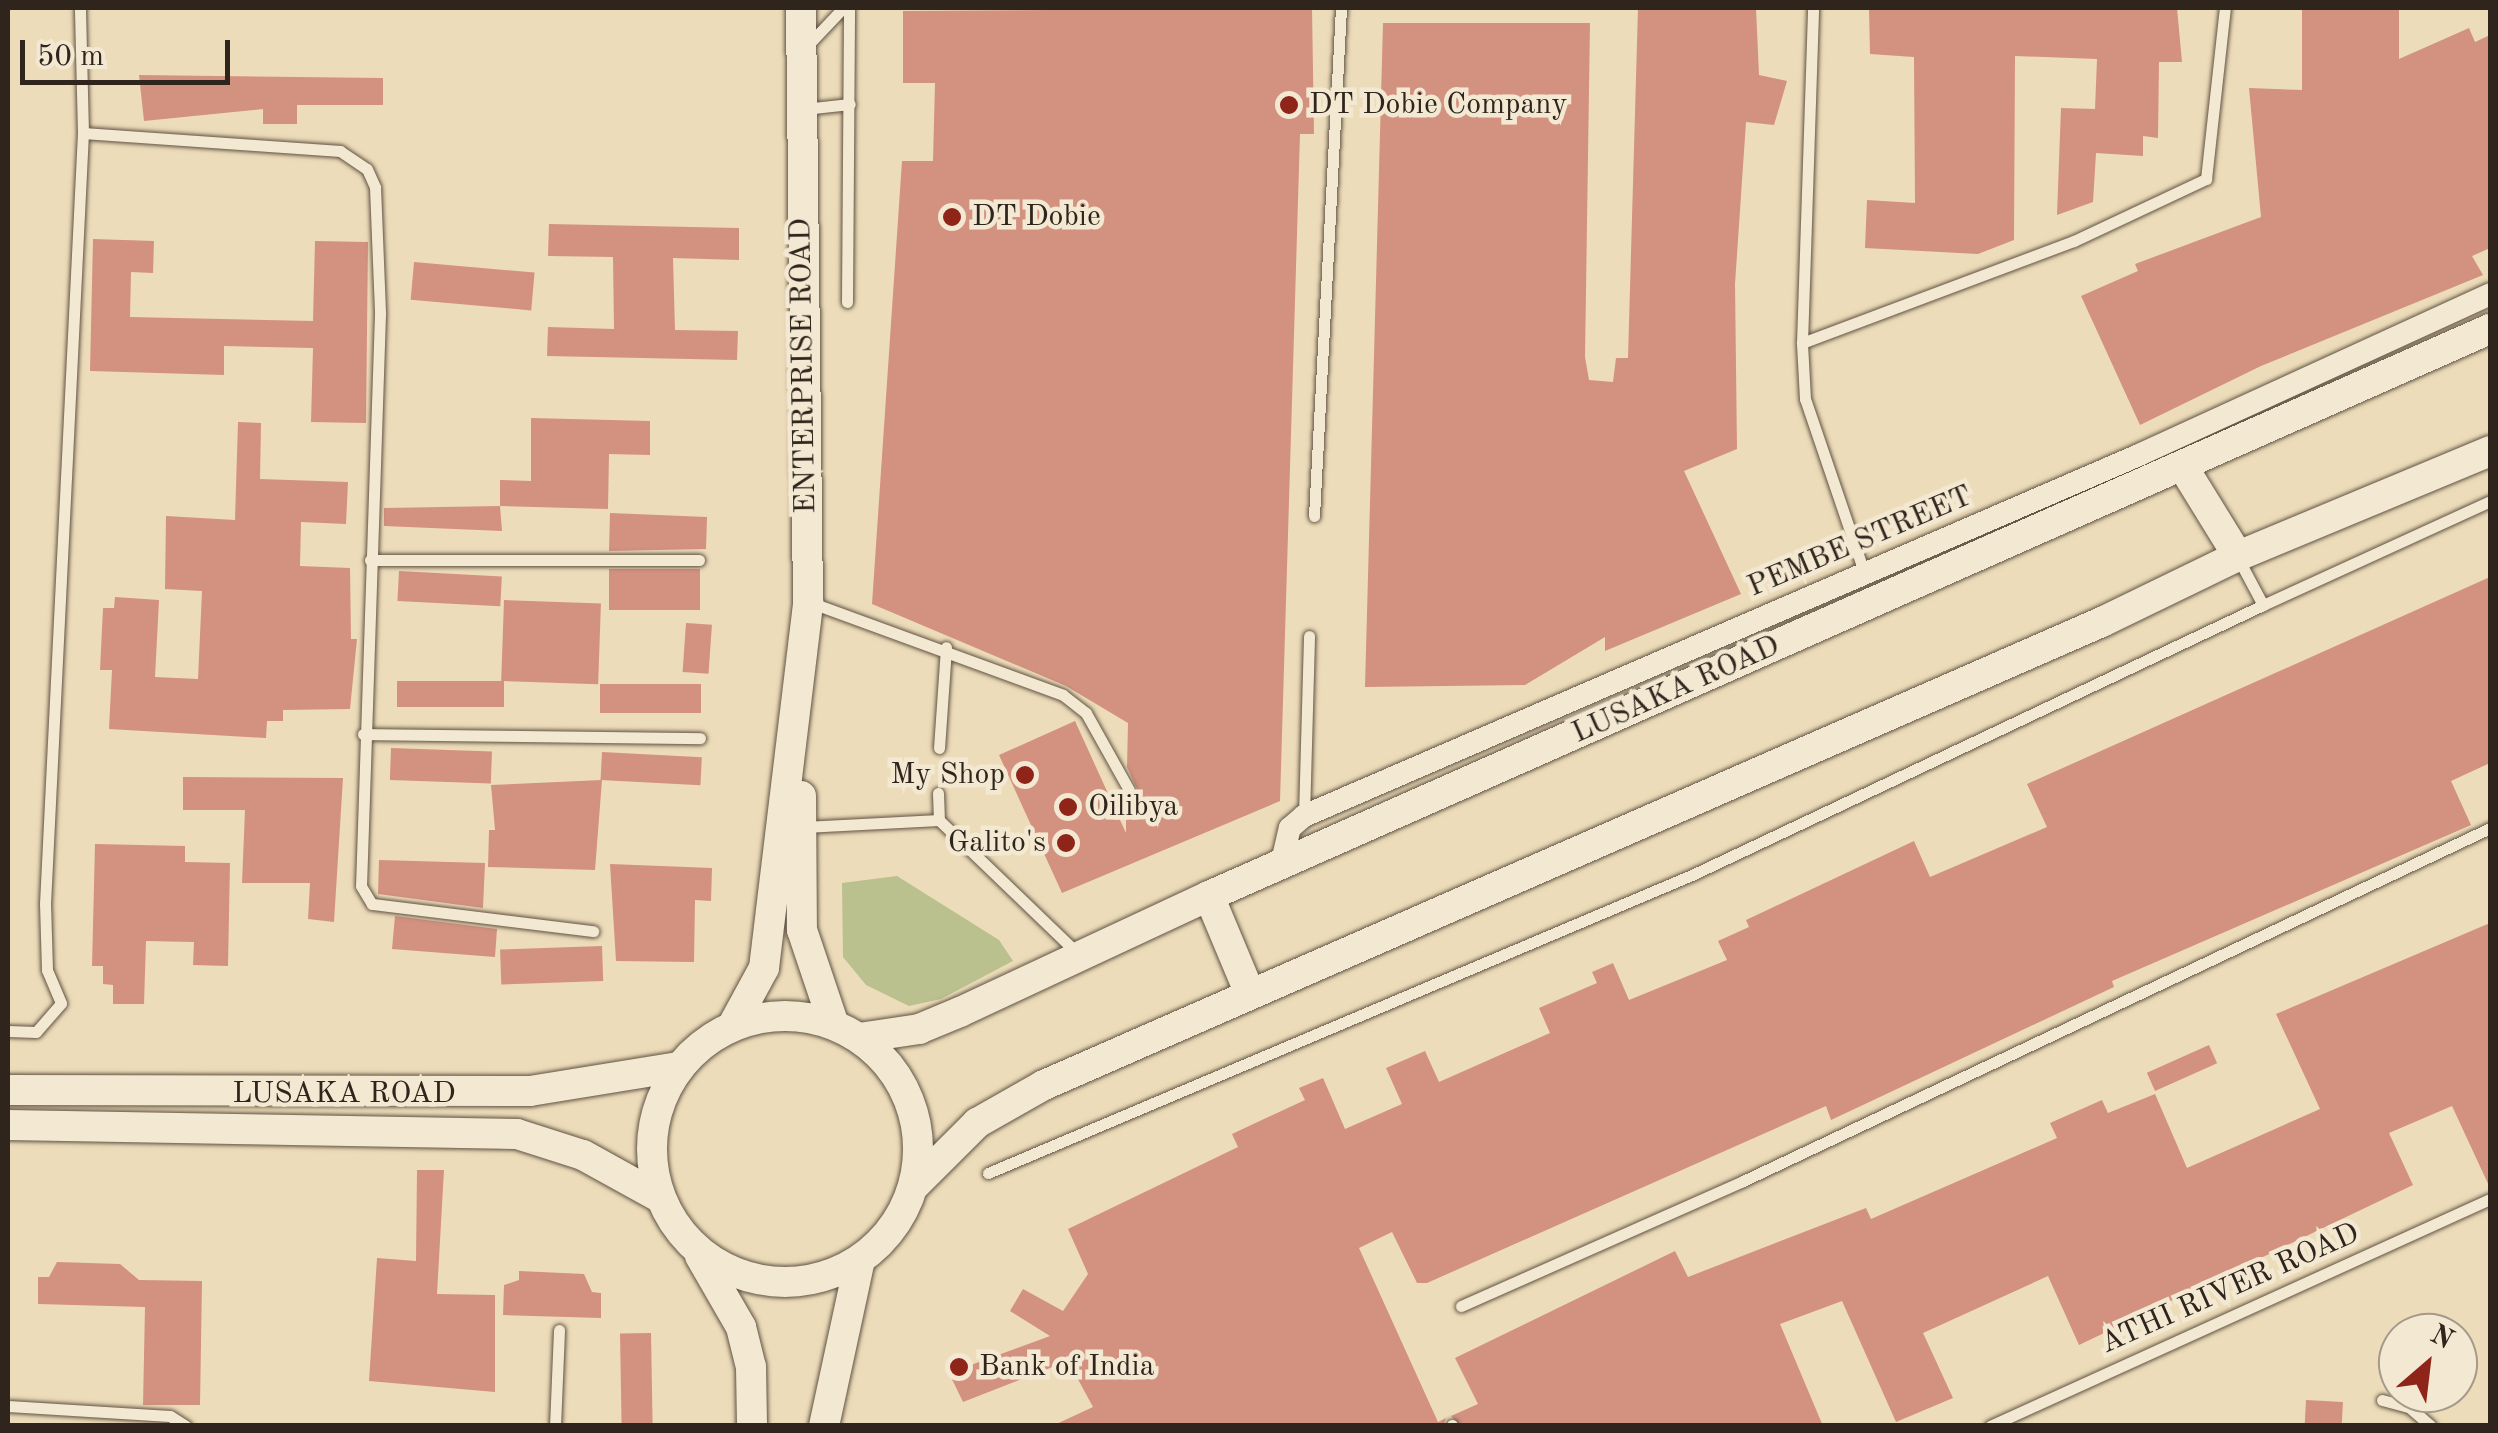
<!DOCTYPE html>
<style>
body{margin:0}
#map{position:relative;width:2498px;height:1433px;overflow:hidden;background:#eddcb9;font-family:"Old Standard TT",serif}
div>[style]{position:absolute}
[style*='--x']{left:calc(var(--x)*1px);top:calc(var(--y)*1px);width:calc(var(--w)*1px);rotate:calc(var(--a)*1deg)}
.green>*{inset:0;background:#bac08e}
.building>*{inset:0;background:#d3917f;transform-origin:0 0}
.roads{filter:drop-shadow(0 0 2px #5f5344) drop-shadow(0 0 2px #5f5344)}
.service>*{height:11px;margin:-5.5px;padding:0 5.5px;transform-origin:5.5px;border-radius:5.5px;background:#f3e8d2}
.minor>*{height:22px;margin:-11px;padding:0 11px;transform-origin:11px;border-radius:11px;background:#f3e8d2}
.secondary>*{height:30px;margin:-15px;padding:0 15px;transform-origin:15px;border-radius:15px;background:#f3e8d2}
.secondary>.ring{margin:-15px;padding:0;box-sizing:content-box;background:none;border:30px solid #f3e8d2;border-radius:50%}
.dots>*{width:28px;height:28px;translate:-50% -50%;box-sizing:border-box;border:5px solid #f3e8d2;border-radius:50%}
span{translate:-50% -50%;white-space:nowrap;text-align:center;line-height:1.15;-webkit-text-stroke:9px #f3e8d2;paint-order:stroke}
.poi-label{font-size:30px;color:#30251d}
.left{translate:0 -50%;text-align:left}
.right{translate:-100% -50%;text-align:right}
.street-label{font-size:30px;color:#30251d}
.frame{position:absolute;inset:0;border:10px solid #30251d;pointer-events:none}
.north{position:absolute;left:2378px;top:1313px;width:100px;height:100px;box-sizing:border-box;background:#f3e8d2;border:2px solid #a59a8a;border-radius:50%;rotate:28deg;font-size:28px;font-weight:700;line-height:40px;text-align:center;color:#30251d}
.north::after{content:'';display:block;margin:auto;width:35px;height:45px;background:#8f2418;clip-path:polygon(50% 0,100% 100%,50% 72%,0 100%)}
.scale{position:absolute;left:20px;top:40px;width:210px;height:45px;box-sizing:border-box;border:5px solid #30251d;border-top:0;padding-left:12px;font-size:30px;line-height:35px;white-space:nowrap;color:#30251d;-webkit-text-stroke:8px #f3e8d2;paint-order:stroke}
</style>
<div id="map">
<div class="green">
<div style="clip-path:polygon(897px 876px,999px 940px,1013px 961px,941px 999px,909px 1006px,866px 985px,843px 957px,842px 883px)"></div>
</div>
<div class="building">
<div style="clip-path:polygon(1312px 8px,1314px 134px,1300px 134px,1280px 801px,1062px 893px,999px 755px,1075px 721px,1126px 833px,1126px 799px,1138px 791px,1127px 767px,1128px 723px,1066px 686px,872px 604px,902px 161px,933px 161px,935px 83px,903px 83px,903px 11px)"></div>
<div style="clip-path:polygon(1638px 8px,1756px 8px,1759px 75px,1787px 81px,1774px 125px,1746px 122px,1735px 284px,1737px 449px,1684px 471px,1741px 594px,1605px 651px,1605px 637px,1525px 685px,1365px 687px,1383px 23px,1590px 23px,1585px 357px,1589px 380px,1613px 382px,1616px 358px,1628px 358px)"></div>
<div style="clip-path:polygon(1869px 8px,2177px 8px,2182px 62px,2159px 62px,2158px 138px,2143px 136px,2143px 156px,2096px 153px,2093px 202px,2057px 215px,2061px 108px,2095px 109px,2097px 59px,2015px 56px,2014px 240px,1978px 254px,1865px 248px,1867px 200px,1915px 203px,1914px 57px,1870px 54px)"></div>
<div style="clip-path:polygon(2302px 8px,2399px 8px,2399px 59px,2469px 28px,2475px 42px,2490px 35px,2490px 248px,2472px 256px,2483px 275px,2261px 366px,2140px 425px,2081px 296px,2138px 271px,2135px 264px,2261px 217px,2249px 88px,2302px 90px)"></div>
<div style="clip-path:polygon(139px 75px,383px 78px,383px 105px,297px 105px,297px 124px,263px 124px,263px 109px,144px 121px)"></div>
<div style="clip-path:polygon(549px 224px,739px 228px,739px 260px,673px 258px,675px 330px,738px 331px,737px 360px,547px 356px,548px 327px,614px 329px,613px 257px,548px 256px)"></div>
<div style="clip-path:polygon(93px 239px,154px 241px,153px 273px,131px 272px,130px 317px,313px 321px,315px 241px,368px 242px,366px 423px,311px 422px,313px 348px,224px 346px,224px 375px,90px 371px)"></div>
<div style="left:414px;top:262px;width:121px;height:38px;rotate:5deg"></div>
<div style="clip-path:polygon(531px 418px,650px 421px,650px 455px,609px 454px,608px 509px,500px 506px,500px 480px,531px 481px)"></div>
<div style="clip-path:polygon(238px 422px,261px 423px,260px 479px,348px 482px,346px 524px,301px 522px,300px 566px,350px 568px,351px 639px,357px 639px,350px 709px,283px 710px,283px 721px,267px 721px,266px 738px,109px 729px,112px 670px,100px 670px,103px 608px,114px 608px,115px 597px,159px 600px,155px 677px,198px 679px,202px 591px,165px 589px,166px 516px,235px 520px)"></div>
<div style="clip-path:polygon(500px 506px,502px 531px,384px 526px,384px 508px)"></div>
<div style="clip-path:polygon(610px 513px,707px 517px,706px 549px,609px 551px)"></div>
<div style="left:609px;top:569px;width:91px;height:41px"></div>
<div style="left:399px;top:571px;width:103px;height:30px;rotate:3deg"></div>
<div style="clip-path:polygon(2490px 577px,2490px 763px,2451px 781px,2471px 825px,2112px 981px,2114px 987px,1831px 1120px,1826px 1106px,1427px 1283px,1417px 1283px,1392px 1232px,1359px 1248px,1438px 1422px,1446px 1418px,1443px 1426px,1052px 1426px,1093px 1407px,1068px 1361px,963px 1402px,949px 1373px,1050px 1336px,1010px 1311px,1023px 1289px,1063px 1311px,1088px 1274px,1068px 1229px,1238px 1147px,1232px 1134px,1305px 1100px,1299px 1088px,1323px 1078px,1345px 1129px,1402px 1104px,1386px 1068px,1425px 1051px,1439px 1082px,1550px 1033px,1539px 1008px,1597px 983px,1592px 972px,1613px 963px,1629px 1000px,1727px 960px,1718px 941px,1749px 927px,1746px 920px,1914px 841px,1930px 877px,2047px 827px,2027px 784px)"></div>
<div style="left:504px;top:600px;width:97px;height:81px;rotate:2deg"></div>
<div style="left:686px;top:623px;width:26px;height:49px;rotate:4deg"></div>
<div style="left:504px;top:681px;width:26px;height:107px;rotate:90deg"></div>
<div style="left:600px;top:684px;width:101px;height:29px"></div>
<div style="left:391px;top:748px;width:101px;height:32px;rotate:2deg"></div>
<div style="left:602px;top:752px;width:100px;height:28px;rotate:3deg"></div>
<div style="clip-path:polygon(183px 777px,343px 778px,334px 922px,308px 919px,310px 883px,242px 883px,245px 810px,183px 810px)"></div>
<div style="clip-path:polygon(602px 780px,595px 870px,488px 867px,489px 830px,495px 830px,491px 785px)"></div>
<div style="clip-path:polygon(95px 844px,185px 846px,185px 862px,230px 863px,228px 966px,193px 965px,194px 942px,146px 941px,144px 1004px,113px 1004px,113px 985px,103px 984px,103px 966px,92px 966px)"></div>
<div style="clip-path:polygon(379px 860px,485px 863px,483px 908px,378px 894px)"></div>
<div style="clip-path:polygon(610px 864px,712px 868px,711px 901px,695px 900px,694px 962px,616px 961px)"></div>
<div style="clip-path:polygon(395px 916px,497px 929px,495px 957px,392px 949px)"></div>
<div style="clip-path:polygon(2490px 923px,2490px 1188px,2452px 1106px,2389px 1133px,2413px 1185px,2079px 1345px,2048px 1276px,1923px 1333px,1953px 1398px,1896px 1422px,1842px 1301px,1780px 1324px,1823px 1426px,1461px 1426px,1451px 1416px,1478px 1404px,1455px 1358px,1675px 1251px,1688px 1277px,1866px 1208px,1871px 1219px,2057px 1138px,2050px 1123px,2102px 1100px,2108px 1113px,2155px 1094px,2187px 1168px,2320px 1109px,2276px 1014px)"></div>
<div style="left:602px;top:946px;width:35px;height:102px;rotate:88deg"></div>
<div style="left:2209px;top:1045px;width:20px;height:68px;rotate:66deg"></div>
<div style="clip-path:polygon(417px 1170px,444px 1170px,437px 1294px,495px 1295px,495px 1392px,369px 1381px,377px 1258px,416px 1261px)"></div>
<div style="clip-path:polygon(57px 1262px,120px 1264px,139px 1280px,202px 1281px,200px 1405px,143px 1405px,145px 1307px,38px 1304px,38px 1277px,49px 1277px)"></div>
<div style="clip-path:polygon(519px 1271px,584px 1274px,592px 1292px,601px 1293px,601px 1318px,503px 1315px,504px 1285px,519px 1280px)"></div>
<div style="left:651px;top:1333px;width:93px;height:31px;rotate:89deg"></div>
<div style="left:2306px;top:1400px;width:37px;height:26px;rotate:3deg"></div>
</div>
<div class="roads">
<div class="service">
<div style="--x:806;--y:47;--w:54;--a:-46.5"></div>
<div style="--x:804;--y:109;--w:46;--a:-6.2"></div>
<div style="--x:83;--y:133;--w:258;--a:4"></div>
<div style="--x:340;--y:151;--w:32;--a:34"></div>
<div style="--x:367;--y:169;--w:20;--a:66"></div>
<div style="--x:375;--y:187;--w:127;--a:87.7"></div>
<div style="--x:380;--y:314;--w:572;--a:91.9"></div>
<div style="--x:361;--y:886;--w:21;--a:59"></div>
<div style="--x:372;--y:904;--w:223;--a:7"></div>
<div style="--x:847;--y:302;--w:294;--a:-89.6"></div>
<div style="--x:1802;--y:343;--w:335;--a:-88.1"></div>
<div style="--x:1314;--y:516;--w:509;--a:-86.96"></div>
<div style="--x:370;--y:560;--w:329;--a:0"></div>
<div style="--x:1864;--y:572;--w:183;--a:-108.8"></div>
<div style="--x:1805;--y:399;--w:56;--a:-93.1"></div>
<div style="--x:1802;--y:343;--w:290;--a:-20.6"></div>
<div style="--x:2074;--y:241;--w:146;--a:-25.2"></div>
<div style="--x:2206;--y:179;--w:172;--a:-83.7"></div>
<div style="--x:812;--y:603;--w:267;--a:20.1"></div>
<div style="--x:1063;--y:695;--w:29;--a:38"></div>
<div style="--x:1086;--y:713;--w:88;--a:60.8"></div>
<div style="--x:2263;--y:605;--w:250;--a:-24.6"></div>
<div style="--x:363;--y:734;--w:337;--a:0.7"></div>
<div style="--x:939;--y:748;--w:101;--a:-86"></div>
<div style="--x:938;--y:793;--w:27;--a:88"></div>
<div style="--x:1304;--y:816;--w:180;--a:-88.4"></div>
<div style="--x:804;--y:827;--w:135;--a:-3"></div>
<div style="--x:939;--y:820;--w:192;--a:43.9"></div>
<div style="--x:8;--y:1031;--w:28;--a:2"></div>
<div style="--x:36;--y:1032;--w:38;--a:-49"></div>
<div style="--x:61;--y:1003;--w:36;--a:-113"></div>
<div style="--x:47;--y:970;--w:66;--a:-91.7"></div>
<div style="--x:45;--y:904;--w:772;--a:-87.18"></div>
<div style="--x:83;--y:133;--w:125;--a:-91.4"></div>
<div style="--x:988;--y:1173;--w:767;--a:-22.95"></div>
<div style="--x:1694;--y:874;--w:629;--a:-25.3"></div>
<div style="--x:2263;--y:605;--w:51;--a:-118.1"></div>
<div style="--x:1461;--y:1306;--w:308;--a:-23.9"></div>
<div style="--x:1743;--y:1181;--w:826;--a:-25.29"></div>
<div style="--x:2382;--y:1400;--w:28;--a:15"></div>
<div style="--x:2409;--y:1407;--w:29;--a:41"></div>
<div style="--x:8;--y:1406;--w:162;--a:3.5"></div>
<div style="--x:170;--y:1416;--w:19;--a:32"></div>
<div style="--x:1452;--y:1425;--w:1;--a:90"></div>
<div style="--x:555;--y:1426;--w:96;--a:-87.6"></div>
<div style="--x:1990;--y:1426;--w:549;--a:-24.42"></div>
</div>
<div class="minor">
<div style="--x:1281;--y:866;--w:39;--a:-77"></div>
<div style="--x:1290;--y:828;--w:18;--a:-41"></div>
<div style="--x:1304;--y:816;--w:910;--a:-23.38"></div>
<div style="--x:2139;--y:455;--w:386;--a:-24.6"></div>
</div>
<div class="secondary">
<div style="--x:2183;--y:467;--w:105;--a:58.3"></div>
<div style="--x:801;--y:796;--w:134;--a:89.6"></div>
<div style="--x:802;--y:930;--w:100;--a:71.4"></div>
<div style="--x:1209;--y:896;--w:106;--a:67.3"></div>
<div class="ring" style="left:652px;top:1016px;width:236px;height:236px"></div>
<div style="--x:733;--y:1025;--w:65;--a:-61.5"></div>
<div style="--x:764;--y:968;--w:369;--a:-83.1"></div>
<div style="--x:808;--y:602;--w:594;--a:-90.68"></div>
<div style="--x:859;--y:1038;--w:61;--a:-8.5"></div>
<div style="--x:919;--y:1029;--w:44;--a:-22.5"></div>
<div style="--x:960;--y:1012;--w:275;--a:-25"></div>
<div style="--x:1209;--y:896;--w:1401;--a:-23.88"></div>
<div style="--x:8;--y:1090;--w:522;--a:0.11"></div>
<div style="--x:530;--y:1091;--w:150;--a:-9.2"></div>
<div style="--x:8;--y:1125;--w:509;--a:1.01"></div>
<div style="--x:517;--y:1134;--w:69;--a:17.7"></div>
<div style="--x:583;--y:1155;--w:87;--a:28.9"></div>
<div style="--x:915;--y:1185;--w:88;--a:-45"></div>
<div style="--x:977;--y:1123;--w:77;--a:-29.6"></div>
<div style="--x:1044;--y:1085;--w:1155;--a:-23.64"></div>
<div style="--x:2102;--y:622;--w:151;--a:-25.9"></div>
<div style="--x:2238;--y:556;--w:273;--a:-22.6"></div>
<div style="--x:700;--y:1256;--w:82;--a:60"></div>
<div style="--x:741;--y:1327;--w:41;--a:76"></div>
<div style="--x:751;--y:1367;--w:59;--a:89"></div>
<div style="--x:824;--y:1426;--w:170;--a:-77.8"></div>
</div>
</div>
<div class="dots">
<div style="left:1289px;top:105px;background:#8f2418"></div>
<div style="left:952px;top:217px;background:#8f2418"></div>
<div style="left:1025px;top:775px;background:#8f2418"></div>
<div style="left:1068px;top:807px;background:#8f2418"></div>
<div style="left:1066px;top:843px;background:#8f2418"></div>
<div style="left:959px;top:1367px;background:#8f2418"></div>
</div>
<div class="poi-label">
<span class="left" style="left:1309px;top:105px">DT Dobie Company</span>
<span class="left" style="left:972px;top:217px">DT Dobie</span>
<span class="right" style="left:1005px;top:775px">My Shop</span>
<span class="left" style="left:1088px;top:807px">Oilibya</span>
<span class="right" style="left:1046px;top:843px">Galito's</span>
<span class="left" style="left:979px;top:1367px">Bank of India</span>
</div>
<div class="street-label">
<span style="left:804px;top:366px;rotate:-91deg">ENTERPRISE ROAD</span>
<span style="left:1860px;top:542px;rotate:-23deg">PEMBE STREET</span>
<span style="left:1676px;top:690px;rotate:-24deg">LUSAKA ROAD</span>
<span style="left:344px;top:1094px">LUSAKA ROAD</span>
<span style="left:2230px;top:1289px;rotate:-24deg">ATHI RIVER ROAD</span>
</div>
<div class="frame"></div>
<div class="north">N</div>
<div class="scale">50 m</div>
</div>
